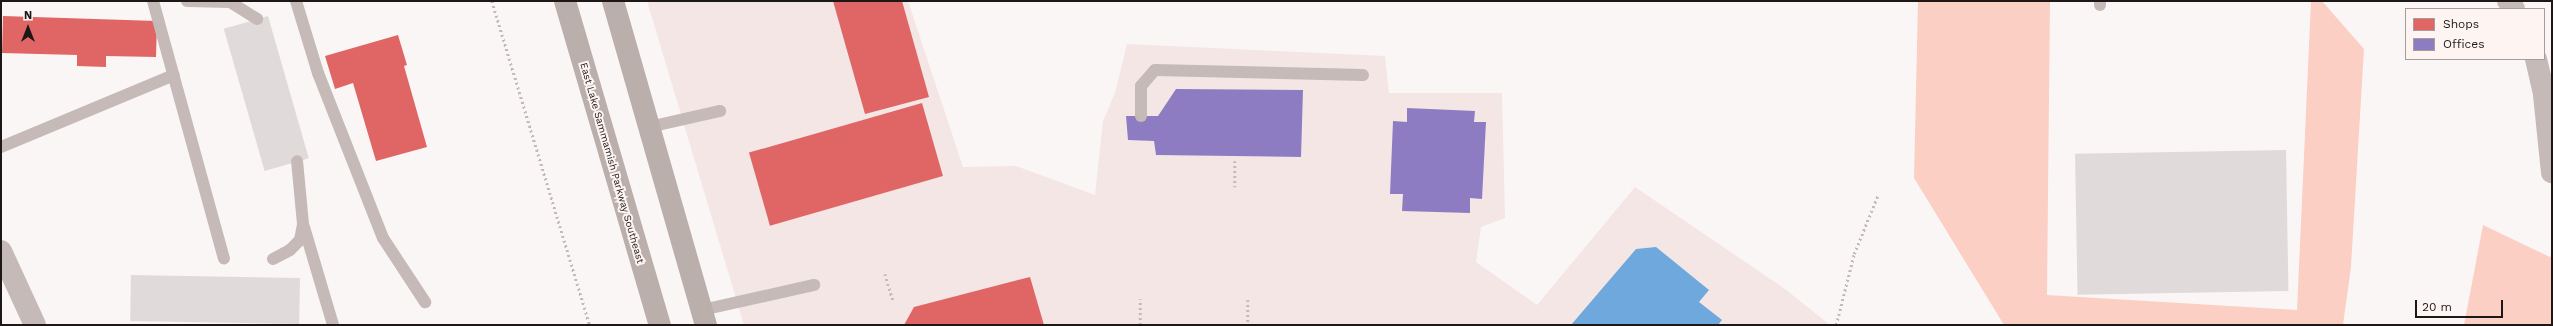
<!DOCTYPE html>
<style>
body{margin:0}
#map{position:relative;width:2553px;height:326px;overflow:hidden;background:#fbf6f6;font-family:"Work Sans",sans-serif}
div>[style]{position:absolute}
[style*='--x']{left:calc(var(--x)*1px);top:calc(var(--y)*1px);width:calc(var(--w)*1px);rotate:calc(var(--a)*1deg)}
.built>*{inset:0;background:#f3e6e4}
.forest>*{inset:0;background:#fccfc5}
.shops>*{inset:0;background:#e06666;transform-origin:0 0}
.offices>*{inset:0;background:#8e7cc3}
.schools>*{inset:0;background:#6fa8dc}
.building>*{inset:0;background:#e0dbda;transform-origin:0 0}
.path>*{height:2.5px;margin-top:-1.25px;transform-origin:0;background:repeating-linear-gradient(90deg,#c2bab9 0 2px,transparent 0 5px)}
.lane>*{height:12px;margin:-6px;padding:0 6px;transform-origin:6px;border-radius:6px;background:#c6bab8}
.street>*{height:22px;margin:-11px;padding:0 11px;transform-origin:11px;border-radius:11px;background:#c6bab8}
.secondary>*{height:22px;margin:-11px;padding:0 11px;transform-origin:11px;border-radius:11px;background:#bbafac}
span{translate:-50% -50%;white-space:nowrap;text-align:center;line-height:1.15;-webkit-text-stroke:4px #fef5f3;paint-order:stroke}
.street-label{font-size:10px;color:#1d1817}
.frame{position:absolute;inset:0;border:2px solid #1d1817;pointer-events:none}
.legend{position:absolute;left:2405px;top:8px;width:140px;height:52px;box-sizing:border-box;background:#fef5f3;border:1px solid #a49d9b;margin:0;padding:5px 7px;list-style:none;font-size:12px;color:#1d1817}
.legend li{display:flex;align-items:center;gap:8px;height:20px}
.legend b{width:20px;border:1px solid #a49d9b}
.north{position:absolute;left:8px;top:8px;width:40px;height:40px;-webkit-text-stroke:3px #fef5f3;paint-order:stroke;rotate:0deg;font-size:11px;font-weight:700;line-height:16px;text-align:center;color:#1d1817}
.north::after{content:'';display:block;margin:auto;width:14px;height:18px;background:#1d1817;clip-path:polygon(50% 0,100% 100%,50% 72%,0 100%)}
.scale{position:absolute;left:2415px;top:300px;width:88px;height:18px;box-sizing:border-box;border:2px solid #1d1817;border-top:0;padding-left:5px;font-size:12px;line-height:14px;white-space:nowrap;color:#1d1817;-webkit-text-stroke:3px #fef5f3;paint-order:stroke}
</style>
<div id="map">
<div class="built">
<div style="clip-path:polygon(647px 1px,908px 1px,963px 167px,1016px 166px,1095px 195px,1103px 121px,1115px 93px,1127px 44px,1385px 56px,1389px 93px,1502px 93px,1505px 218px,1481px 227px,1476px 262px,1537px 305px,1635px 187px,1785px 289px,1830px 325px,744px 325px)"></div>
</div>
<div class="forest">
<div style="clip-path:polygon(1918px 1px,2050px 1px,2047px 295px,2297px 310px,2311px 1px,2322px 1px,2364px 49px,2351px 267px,2343px 325px,2004px 325px,1914px 178px)"></div>
<div style="clip-path:polygon(2483px 225px,2550px 257px,2552px 253px,2552px 325px,2464px 325px)"></div>
</div>
<div class="shops">
<div style="clip-path:polygon(833px 1px,902px 1px,929px 97px,865px 114px)"></div>
<div style="clip-path:polygon(3px 16px,157px 21px,156px 57px,106px 56px,106px 67px,77px 66px,77px 55px,2px 53px)"></div>
<div style="clip-path:polygon(398px 35px,407px 65px,404px 66px,427px 147px,376px 161px,353px 83px,335px 89px,325px 56px)"></div>
<div style="left:922px;top:103px;width:76px;height:180px;rotate:74deg"></div>
<div style="clip-path:polygon(1030px 277px,1044px 325px,904px 325px,914px 307px)"></div>
</div>
<div class="offices">
<div style="clip-path:polygon(1176px 89px,1303px 90px,1301px 157px,1156px 155px,1154px 141px,1128px 140px,1126px 116px,1158px 116px)"></div>
<div style="clip-path:polygon(1407px 108px,1475px 111px,1474px 122px,1486px 122px,1482px 199px,1470px 198px,1470px 213px,1402px 211px,1403px 194px,1390px 194px,1393px 121px,1407px 122px)"></div>
</div>
<div class="schools">
<div style="clip-path:polygon(1656px 247px,1709px 290px,1699px 302px,1722px 320px,1718px 325px,1571px 325px,1636px 249px)"></div>
</div>
<div class="building">
<div style="left:268px;top:16px;width:148px;height:46px;rotate:74deg"></div>
<div style="left:2286px;top:150px;width:141px;height:211px;rotate:89deg"></div>
<div style="left:131px;top:275px;width:169px;height:46px;rotate:1deg"></div>
</div>
<div class="path">
<div style="--x:492;--y:1;--w:338;--a:73.2"></div>
<div style="--x:1235;--y:161;--w:26;--a:90"></div>
<div style="--x:885;--y:274;--w:27;--a:73"></div>
<div style="--x:1248;--y:300;--w:25;--a:90"></div>
<div style="--x:1140;--y:325;--w:26;--a:-90"></div>
<div style="--x:1836;--y:325;--w:73;--a:-75.8"></div>
<div style="--x:1854;--y:254;--w:64;--a:-67.9"></div>
</div>
<div class="lane">
<div style="--x:153;--y:1;--w:267;--a:74.6"></div>
<div style="--x:187;--y:1;--w:43;--a:1.3"></div>
<div style="--x:230;--y:2;--w:32;--a:32"></div>
<div style="--x:296;--y:1;--w:75;--a:73"></div>
<div style="--x:318;--y:73;--w:177;--a:68.5"></div>
<div style="--x:383;--y:238;--w:77;--a:56.7"></div>
<div style="--x:2100;--y:5;--w:4;--a:-90"></div>
<div style="--x:1141;--y:116;--w:30;--a:-90"></div>
<div style="--x:1141;--y:86;--w:21;--a:-49"></div>
<div style="--x:1155;--y:70;--w:208;--a:1.4"></div>
<div style="--x:649;--y:127;--w:73;--a:-12.7"></div>
<div style="--x:1;--y:147;--w:187;--a:-22.6"></div>
<div style="--x:304;--y:227;--w:102;--a:73.5"></div>
<div style="--x:273;--y:259;--w:19;--a:-28"></div>
<div style="--x:290;--y:250;--w:14;--a:-45"></div>
<div style="--x:300;--y:240;--w:16;--a:-79"></div>
<div style="--x:303;--y:224;--w:63;--a:-95.4"></div>
<div style="--x:702;--y:310;--w:115;--a:-12.6"></div>
</div>
<div class="street">
<div style="--x:2508;--y:1;--w:10;--a:53"></div>
<div style="--x:2536;--y:59;--w:37;--a:77"></div>
<div style="--x:2544;--y:95;--w:78;--a:84.1"></div>
<div style="--x:1;--y:251;--w:81;--a:65.3"></div>
</div>
<div class="secondary">
<div style="--x:565;--y:1;--w:338;--a:73.7"></div>
<div style="--x:613;--y:1;--w:337;--a:74"></div>
</div>
<div class="street-label">
<span style="left:612px;top:163px;rotate:74deg">East Lake Sammamish Parkway Southeast</span>
</div>
<div class="frame"></div>
<ul class="legend">
<li><b style="height:11px;background:#e06666"></b>Shops</li>
<li><b style="height:11px;background:#8e7cc3"></b>Offices</li>
</ul>
<div class="north">N</div>
<div class="scale">20 m</div>
</div>
